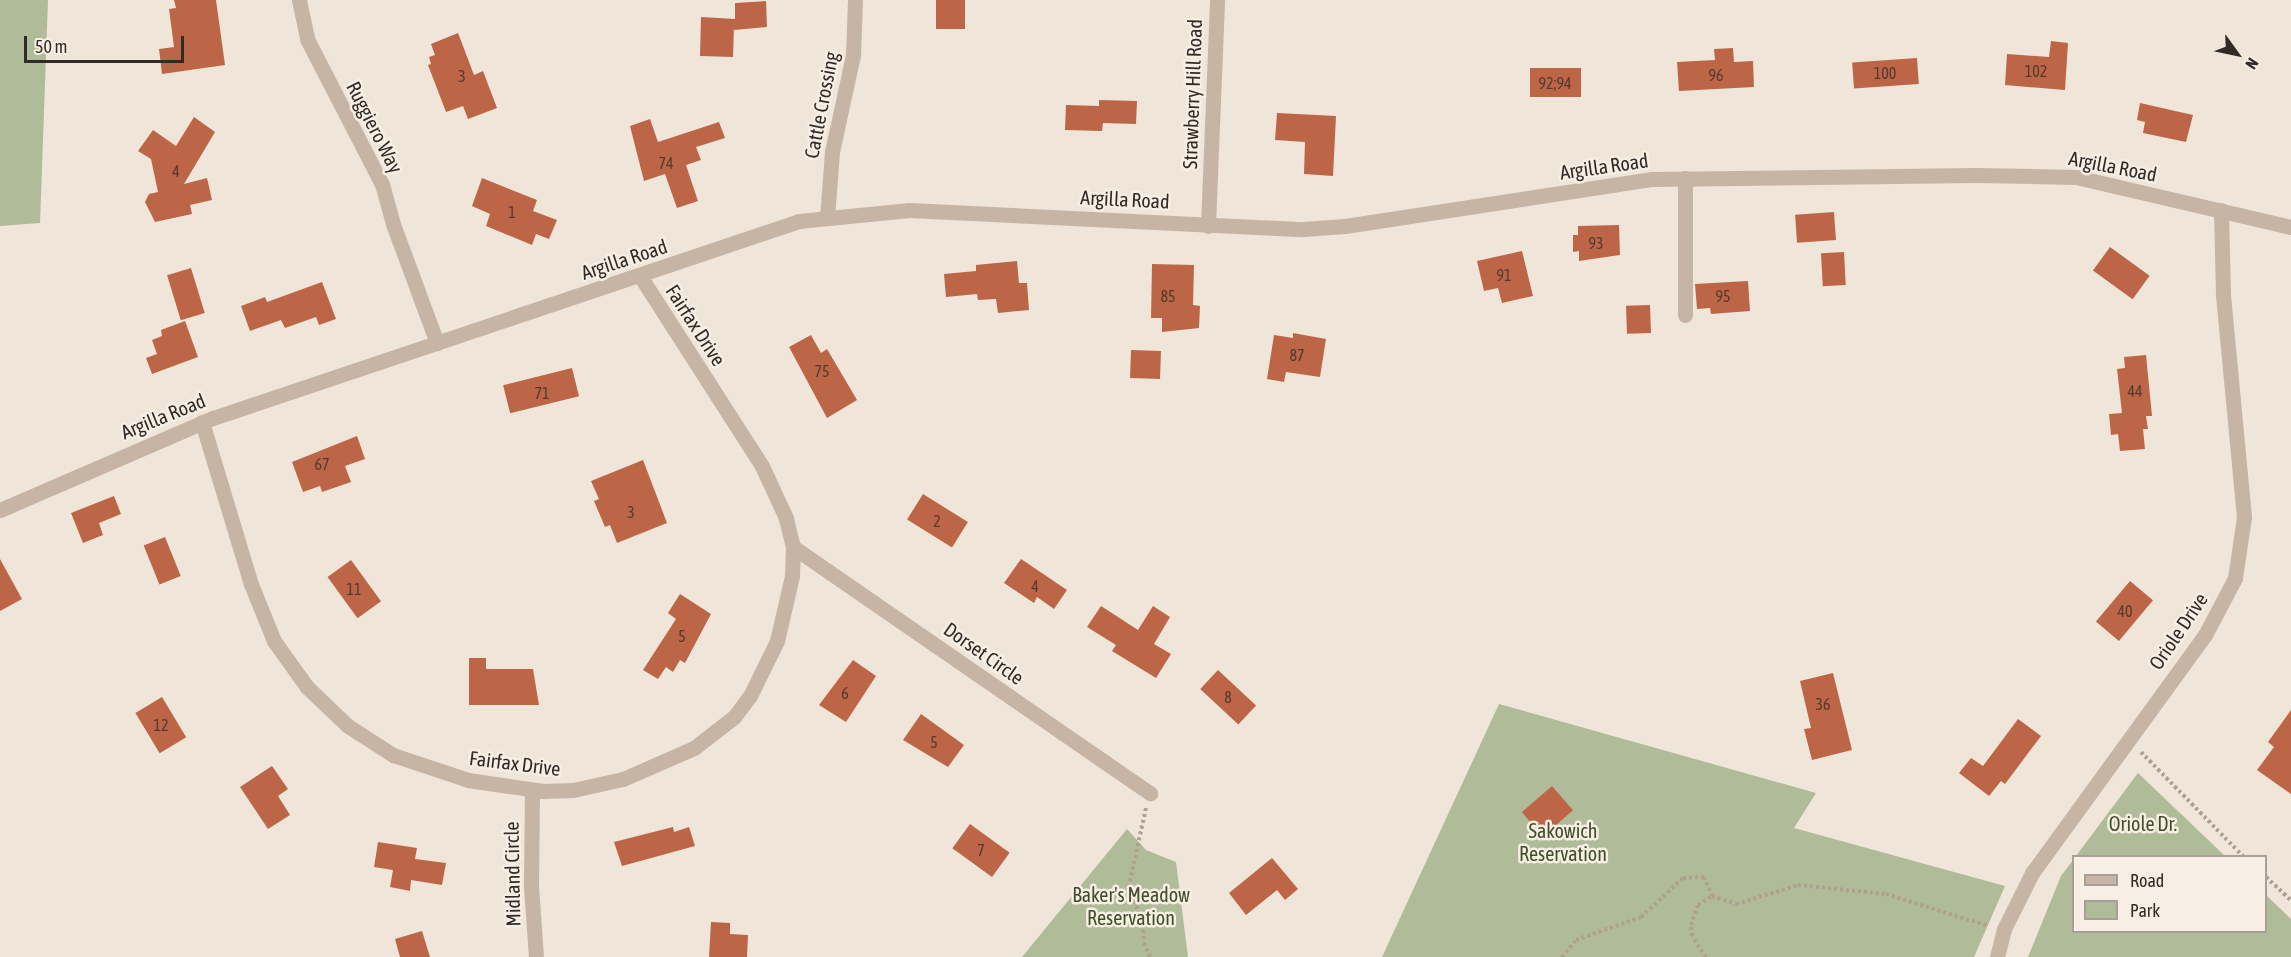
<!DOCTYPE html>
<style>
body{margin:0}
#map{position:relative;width:2291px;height:957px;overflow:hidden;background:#efe5d8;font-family:"Asap Condensed",sans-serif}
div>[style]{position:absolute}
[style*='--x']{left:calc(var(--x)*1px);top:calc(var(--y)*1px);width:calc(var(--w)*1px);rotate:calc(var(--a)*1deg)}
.green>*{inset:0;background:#b0bc99}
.building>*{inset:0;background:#bd6647;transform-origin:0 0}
.path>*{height:4px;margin-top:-2px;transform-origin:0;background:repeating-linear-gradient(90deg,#b19f90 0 3px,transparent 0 6px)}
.minor>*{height:15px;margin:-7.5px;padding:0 7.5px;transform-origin:7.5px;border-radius:7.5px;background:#c6b5a5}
span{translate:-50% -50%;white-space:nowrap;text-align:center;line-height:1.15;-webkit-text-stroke:5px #f7efe4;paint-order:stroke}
.number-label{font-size:16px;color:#55392e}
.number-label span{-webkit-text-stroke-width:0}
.street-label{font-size:20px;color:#322a26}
.park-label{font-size:20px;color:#414e2b}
.legend{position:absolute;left:2072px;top:855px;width:195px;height:78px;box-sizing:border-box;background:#f7efe4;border:2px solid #a8a098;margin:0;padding:8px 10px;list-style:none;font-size:18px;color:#322a26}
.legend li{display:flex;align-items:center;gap:12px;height:30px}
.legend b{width:30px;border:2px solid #a8a098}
.north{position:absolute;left:2207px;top:24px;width:60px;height:60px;-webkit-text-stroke:4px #f7efe4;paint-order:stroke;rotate:123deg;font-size:16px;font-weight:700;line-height:24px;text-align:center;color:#322a26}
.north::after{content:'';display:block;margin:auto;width:21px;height:27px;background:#322a26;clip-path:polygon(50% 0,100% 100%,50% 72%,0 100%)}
.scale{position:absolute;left:24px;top:36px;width:160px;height:27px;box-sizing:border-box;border:3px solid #322a26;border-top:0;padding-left:8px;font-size:18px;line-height:21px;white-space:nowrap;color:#322a26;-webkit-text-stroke:4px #f7efe4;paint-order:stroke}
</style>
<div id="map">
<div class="green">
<div style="clip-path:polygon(0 0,48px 0,40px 223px,0 226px)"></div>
<div style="clip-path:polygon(1499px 704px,1816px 793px,1794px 828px,2005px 886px,1974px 957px,1382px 957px)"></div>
<div style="clip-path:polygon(2138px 773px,2225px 856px,2076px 856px)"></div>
<div style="clip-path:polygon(1127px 829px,1146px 850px,1176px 862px,1188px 957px,1022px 957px)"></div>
<div style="clip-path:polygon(2073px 860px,2074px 932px,2266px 932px,2266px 895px,2291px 919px,2291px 957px,2028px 957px,2061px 876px)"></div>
</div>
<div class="building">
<div style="clip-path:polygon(174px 0,216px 0,225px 65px,162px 74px,159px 49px,174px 47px,169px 9px,176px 8px)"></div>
<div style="left:936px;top:0;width:29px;height:29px"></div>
<div style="clip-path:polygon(766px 1px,767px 27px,734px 30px,734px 26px,733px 57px,700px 56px,701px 17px,735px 19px,735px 3px)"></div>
<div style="clip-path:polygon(458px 33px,474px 75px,483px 71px,497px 108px,468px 119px,463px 106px,446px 112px,428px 65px,431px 64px,429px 57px,435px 55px,431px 44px)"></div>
<div style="clip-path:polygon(2051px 41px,2068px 43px,2065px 90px,2005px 85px,2007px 54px,2049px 57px)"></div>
<div style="clip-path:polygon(1733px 48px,1734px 62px,1753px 61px,1754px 87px,1679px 91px,1677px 62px,1715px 60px,1714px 49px)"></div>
<div style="left:1917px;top:58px;width:26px;height:65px;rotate:86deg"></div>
<div style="left:1581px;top:68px;width:29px;height:51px;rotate:90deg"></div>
<div style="clip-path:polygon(1099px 100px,1137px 101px,1136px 124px,1103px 123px,1102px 131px,1065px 130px,1066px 105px,1099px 106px)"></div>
<div style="clip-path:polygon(2140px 103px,2193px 115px,2186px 142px,2143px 133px,2145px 122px,2137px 120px)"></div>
<div style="clip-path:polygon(1277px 113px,1336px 116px,1333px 176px,1304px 174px,1305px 142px,1275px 140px)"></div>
<div style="clip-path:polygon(194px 117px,215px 132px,184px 184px,207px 178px,212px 200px,190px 205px,192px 214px,155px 222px,145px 202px,149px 194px,158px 192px,151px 159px,138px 151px,153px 130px,176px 146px)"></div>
<div style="clip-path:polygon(650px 119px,658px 142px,719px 122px,725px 138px,696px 147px,701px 160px,686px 165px,698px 201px,677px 208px,665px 174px,644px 181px,630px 126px)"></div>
<div style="clip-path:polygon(482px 178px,537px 200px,533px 211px,557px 220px,549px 239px,536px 234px,532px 245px,486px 226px,490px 214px,472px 206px)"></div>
<div style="left:1834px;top:212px;width:28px;height:39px;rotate:86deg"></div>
<div style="clip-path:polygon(1619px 225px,1620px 255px,1579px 261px,1579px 251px,1573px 252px,1573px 235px,1578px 235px,1578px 226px)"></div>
<div style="left:2110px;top:247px;width:49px;height:29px;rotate:36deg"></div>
<div style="clip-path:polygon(1522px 251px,1533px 296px,1502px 303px,1498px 288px,1484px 291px,1477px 261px)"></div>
<div style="left:1844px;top:252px;width:33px;height:23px;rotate:87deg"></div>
<div style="clip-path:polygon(1017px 261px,1019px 283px,1027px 283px,1029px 310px,998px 313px,996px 299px,978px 300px,977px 294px,946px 297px,944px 274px,976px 271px,976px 265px)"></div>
<div style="clip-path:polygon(1152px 264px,1194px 265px,1193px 305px,1200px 306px,1199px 328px,1162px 332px,1162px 318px,1151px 318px)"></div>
<div style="left:191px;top:268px;width:47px;height:25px;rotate:73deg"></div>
<div style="clip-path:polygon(1748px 281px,1750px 311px,1711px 314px,1710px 308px,1697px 309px,1695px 284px)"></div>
<div style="clip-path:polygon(322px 282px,336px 319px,319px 325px,316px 317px,285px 328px,281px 320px,250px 331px,241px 306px,265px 297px,267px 302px)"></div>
<div style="left:1650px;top:305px;width:28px;height:24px;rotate:88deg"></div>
<div style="clip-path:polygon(185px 321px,198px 357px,152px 374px,146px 358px,157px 354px,152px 340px,162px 336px,161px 330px)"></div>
<div style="clip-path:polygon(1293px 333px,1326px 339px,1320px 377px,1286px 372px,1284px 382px,1267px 379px,1274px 335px,1293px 338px)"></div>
<div style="clip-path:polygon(811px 335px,821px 353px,827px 349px,857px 400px,827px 418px,789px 347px)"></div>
<div style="left:1131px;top:350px;width:30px;height:28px;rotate:2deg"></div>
<div style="clip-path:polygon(2146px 355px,2152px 416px,2146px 416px,2148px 429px,2143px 429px,2145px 449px,2120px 451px,2118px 434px,2111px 435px,2109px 414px,2122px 413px,2117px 369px,2125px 368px,2124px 357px)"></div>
<div style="left:572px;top:368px;width:29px;height:71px;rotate:76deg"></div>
<div style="clip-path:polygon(357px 436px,365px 459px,345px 466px,351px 482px,322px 492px,320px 486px,303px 492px,292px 462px)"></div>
<div style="clip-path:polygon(643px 460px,667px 523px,617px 543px,610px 525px,605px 527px,594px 501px,599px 499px,591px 481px)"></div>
<div style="left:923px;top:494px;width:53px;height:30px;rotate:32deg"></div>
<div style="clip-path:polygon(114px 496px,121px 514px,99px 523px,103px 535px,83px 543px,71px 513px)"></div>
<div style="left:165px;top:537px;width:42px;height:23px;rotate:68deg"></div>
<div style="clip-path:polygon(0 559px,22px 599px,0 611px)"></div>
<div style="clip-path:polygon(1021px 559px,1067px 590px,1054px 609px,1037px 597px,1034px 603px,1004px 583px)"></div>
<div style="left:351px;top:560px;width:51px;height:29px;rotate:54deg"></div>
<div style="left:2130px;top:581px;width:30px;height:53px;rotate:40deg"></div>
<div style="clip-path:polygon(680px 594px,711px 614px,685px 663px,680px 660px,673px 672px,666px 667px,658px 679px,643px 670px,676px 619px,668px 613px)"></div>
<div style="clip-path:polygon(1101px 606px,1138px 630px,1153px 606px,1170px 617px,1154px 644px,1171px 654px,1156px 678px,1112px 651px,1116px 645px,1087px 627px)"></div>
<div style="clip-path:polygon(469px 658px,486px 658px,486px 669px,533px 669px,539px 705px,469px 705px)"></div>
<div style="clip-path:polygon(853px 660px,876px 676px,846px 722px,819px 705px)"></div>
<div style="left:1218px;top:670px;width:52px;height:26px;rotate:43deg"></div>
<div style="clip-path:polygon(1833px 673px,1852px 750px,1812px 760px,1804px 729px,1811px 728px,1800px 681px)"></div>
<div style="left:162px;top:697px;width:47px;height:31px;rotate:59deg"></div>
<div style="clip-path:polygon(2291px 710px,2291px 794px,2257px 770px,2274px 747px,2268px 742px)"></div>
<div style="clip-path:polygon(921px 714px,964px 745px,948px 767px,903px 740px)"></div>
<div style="clip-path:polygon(2018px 719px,2041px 736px,2005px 784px,2001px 781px,1989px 796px,1959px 773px,1971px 758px,1983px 766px)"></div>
<div style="clip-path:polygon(272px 766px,288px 789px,278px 796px,290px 815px,268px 829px,240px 787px)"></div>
<div style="left:1552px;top:786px;width:32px;height:40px;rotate:49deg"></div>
<div style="left:970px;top:824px;width:49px;height:30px;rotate:36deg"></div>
<div style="clip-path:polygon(673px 827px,674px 832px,689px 827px,695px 846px,622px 866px,614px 842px)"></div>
<div style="clip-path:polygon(378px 842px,417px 848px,415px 859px,446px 863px,442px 885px,411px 880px,410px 891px,390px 887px,393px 870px,374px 867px)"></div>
<div style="clip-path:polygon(1272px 858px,1298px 889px,1285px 900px,1277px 890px,1246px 915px,1229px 893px)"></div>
<div style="clip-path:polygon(711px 922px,730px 923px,730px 934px,748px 935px,747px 957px,709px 957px)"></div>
<div style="clip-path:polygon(422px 931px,430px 957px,400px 957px,395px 939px)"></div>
</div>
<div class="path">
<div style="--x:2141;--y:752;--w:146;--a:45.6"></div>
<div style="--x:1146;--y:808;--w:84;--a:102.4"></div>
<div style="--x:1128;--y:890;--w:31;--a:63"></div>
<div style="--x:1142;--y:918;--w:25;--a:85"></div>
<div style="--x:1144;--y:943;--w:15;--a:67"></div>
<div style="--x:2266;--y:877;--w:34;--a:43"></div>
<div style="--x:1562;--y:957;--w:22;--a:-51"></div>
<div style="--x:1576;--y:940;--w:69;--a:-19.5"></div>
<div style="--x:1641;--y:917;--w:57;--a:-42.9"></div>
<div style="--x:1683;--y:878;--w:21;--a:-3"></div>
<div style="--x:1704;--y:877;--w:21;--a:67"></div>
<div style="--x:1712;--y:896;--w:25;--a:18"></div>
<div style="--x:1736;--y:904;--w:65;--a:-17"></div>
<div style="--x:1798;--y:885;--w:88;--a:5.8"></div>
<div style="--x:1886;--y:894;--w:108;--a:17.3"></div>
<div style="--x:1706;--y:957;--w:25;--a:-124"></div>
<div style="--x:1692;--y:936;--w:11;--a:-95"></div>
<div style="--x:1691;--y:925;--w:21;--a:-71"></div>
<div style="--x:1698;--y:905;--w:17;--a:-33"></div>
</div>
<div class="minor">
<div style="--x:299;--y:0;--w:40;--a:78"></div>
<div style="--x:307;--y:39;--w:163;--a:62.7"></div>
<div style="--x:382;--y:184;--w:41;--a:74.6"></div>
<div style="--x:393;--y:224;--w:127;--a:69.7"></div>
<div style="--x:827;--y:218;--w:66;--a:-85.7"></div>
<div style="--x:832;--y:152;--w:99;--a:-77.8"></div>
<div style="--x:853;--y:55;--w:55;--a:-87.9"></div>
<div style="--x:1208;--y:226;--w:226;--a:-87.7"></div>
<div style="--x:1685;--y:315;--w:137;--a:-90"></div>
<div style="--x:202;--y:422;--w:169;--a:73.2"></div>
<div style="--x:251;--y:584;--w:61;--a:68"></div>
<div style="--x:274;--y:641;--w:57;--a:54.3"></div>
<div style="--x:307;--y:687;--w:57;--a:43.6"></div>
<div style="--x:348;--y:726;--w:54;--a:32.8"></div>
<div style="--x:393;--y:755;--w:79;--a:18.4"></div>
<div style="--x:468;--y:780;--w:76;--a:8.3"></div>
<div style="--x:543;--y:791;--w:30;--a:-2"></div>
<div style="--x:573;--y:790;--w:51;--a:-12.4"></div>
<div style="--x:623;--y:779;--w:77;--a:-23.6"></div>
<div style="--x:694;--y:748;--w:51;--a:-37.8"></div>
<div style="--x:734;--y:717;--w:26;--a:-53"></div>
<div style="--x:750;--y:696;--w:61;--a:-63.9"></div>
<div style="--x:777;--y:641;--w:67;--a:-77"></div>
<div style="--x:792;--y:576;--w:29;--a:-88"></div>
<div style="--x:793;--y:547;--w:30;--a:-104"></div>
<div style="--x:786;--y:518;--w:57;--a:-114.8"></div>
<div style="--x:762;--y:466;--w:226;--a:-122.7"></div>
<div style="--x:0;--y:510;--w:232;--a:-23.4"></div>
<div style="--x:213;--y:418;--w:618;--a:-18.58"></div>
<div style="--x:799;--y:221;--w:111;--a:-5.7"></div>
<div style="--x:909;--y:210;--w:394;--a:2.8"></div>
<div style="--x:1303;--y:229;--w:42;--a:-4.1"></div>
<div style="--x:1345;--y:226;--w:311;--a:-8.7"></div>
<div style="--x:1652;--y:179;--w:323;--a:-0.7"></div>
<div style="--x:1975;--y:175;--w:101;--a:1.1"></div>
<div style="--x:2076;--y:177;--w:221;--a:13.1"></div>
<div style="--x:793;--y:547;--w:434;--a:34.6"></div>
<div style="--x:532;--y:790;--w:96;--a:90.6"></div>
<div style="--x:531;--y:886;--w:71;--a:86"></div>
<div style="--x:1997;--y:957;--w:29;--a:-76"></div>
<div style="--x:2004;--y:929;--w:63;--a:-63.4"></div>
<div style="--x:2032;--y:873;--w:294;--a:-54"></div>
<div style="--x:2205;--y:635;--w:64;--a:-62.2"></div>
<div style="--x:2235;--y:578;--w:62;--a:-81.6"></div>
<div style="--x:2244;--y:517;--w:225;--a:-95.4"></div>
<div style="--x:2223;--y:293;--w:83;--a:-91.4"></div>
</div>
<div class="number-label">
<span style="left:2036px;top:71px">102</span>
<span style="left:1885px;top:73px">100</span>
<span style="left:1716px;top:75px">96</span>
<span style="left:462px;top:76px">3</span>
<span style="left:1555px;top:83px">92;94</span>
<span style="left:666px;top:163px">74</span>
<span style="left:176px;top:171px">4</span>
<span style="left:512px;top:212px">1</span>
<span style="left:1596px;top:243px">93</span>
<span style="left:1504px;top:275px">91</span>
<span style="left:1168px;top:296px">85</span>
<span style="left:1723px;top:296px">95</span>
<span style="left:1297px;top:355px">87</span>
<span style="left:822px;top:371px">75</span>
<span style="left:2135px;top:391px">44</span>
<span style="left:542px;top:393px">71</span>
<span style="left:322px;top:464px">67</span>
<span style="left:631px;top:512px">3</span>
<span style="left:937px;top:521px">2</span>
<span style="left:1035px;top:586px">4</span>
<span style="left:354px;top:589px">11</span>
<span style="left:2125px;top:611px">40</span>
<span style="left:682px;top:636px">5</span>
<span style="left:845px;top:693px">6</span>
<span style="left:1228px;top:697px">8</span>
<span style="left:1823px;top:704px">36</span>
<span style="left:161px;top:725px">12</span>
<span style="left:934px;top:742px">5</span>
<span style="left:981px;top:850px">7</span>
</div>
<div class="street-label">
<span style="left:1192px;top:94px;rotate:-88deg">Strawberry Hill Road</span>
<span style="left:821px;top:105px;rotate:-79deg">Cattle Crossing</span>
<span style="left:375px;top:127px;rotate:63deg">Ruggiero Way</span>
<span style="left:1604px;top:166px;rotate:-8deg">Argilla Road</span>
<span style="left:2113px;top:166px;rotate:11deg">Argilla Road</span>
<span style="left:1125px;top:199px;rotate:3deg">Argilla Road</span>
<span style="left:624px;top:259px;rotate:-18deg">Argilla Road</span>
<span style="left:696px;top:325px;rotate:57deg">Fairfax Drive</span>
<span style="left:163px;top:416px;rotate:-22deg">Argilla Road</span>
<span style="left:2178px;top:631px;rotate:-56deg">Oriole Drive</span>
<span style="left:984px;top:653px;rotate:35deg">Dorset Circle</span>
<span style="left:515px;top:763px;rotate:7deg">Fairfax Drive</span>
<span style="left:512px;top:874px;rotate:-91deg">Midland Circle</span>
</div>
<div class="park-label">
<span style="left:2143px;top:823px">Oriole Dr.</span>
<span style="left:1563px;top:842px">Sakowich<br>Reservation</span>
<span style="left:1131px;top:906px">Baker's Meadow<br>Reservation</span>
</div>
<ul class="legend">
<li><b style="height:8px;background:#c6b5a5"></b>Road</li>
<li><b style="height:16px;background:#b0bc99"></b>Park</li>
</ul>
<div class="north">N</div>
<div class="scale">50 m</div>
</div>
